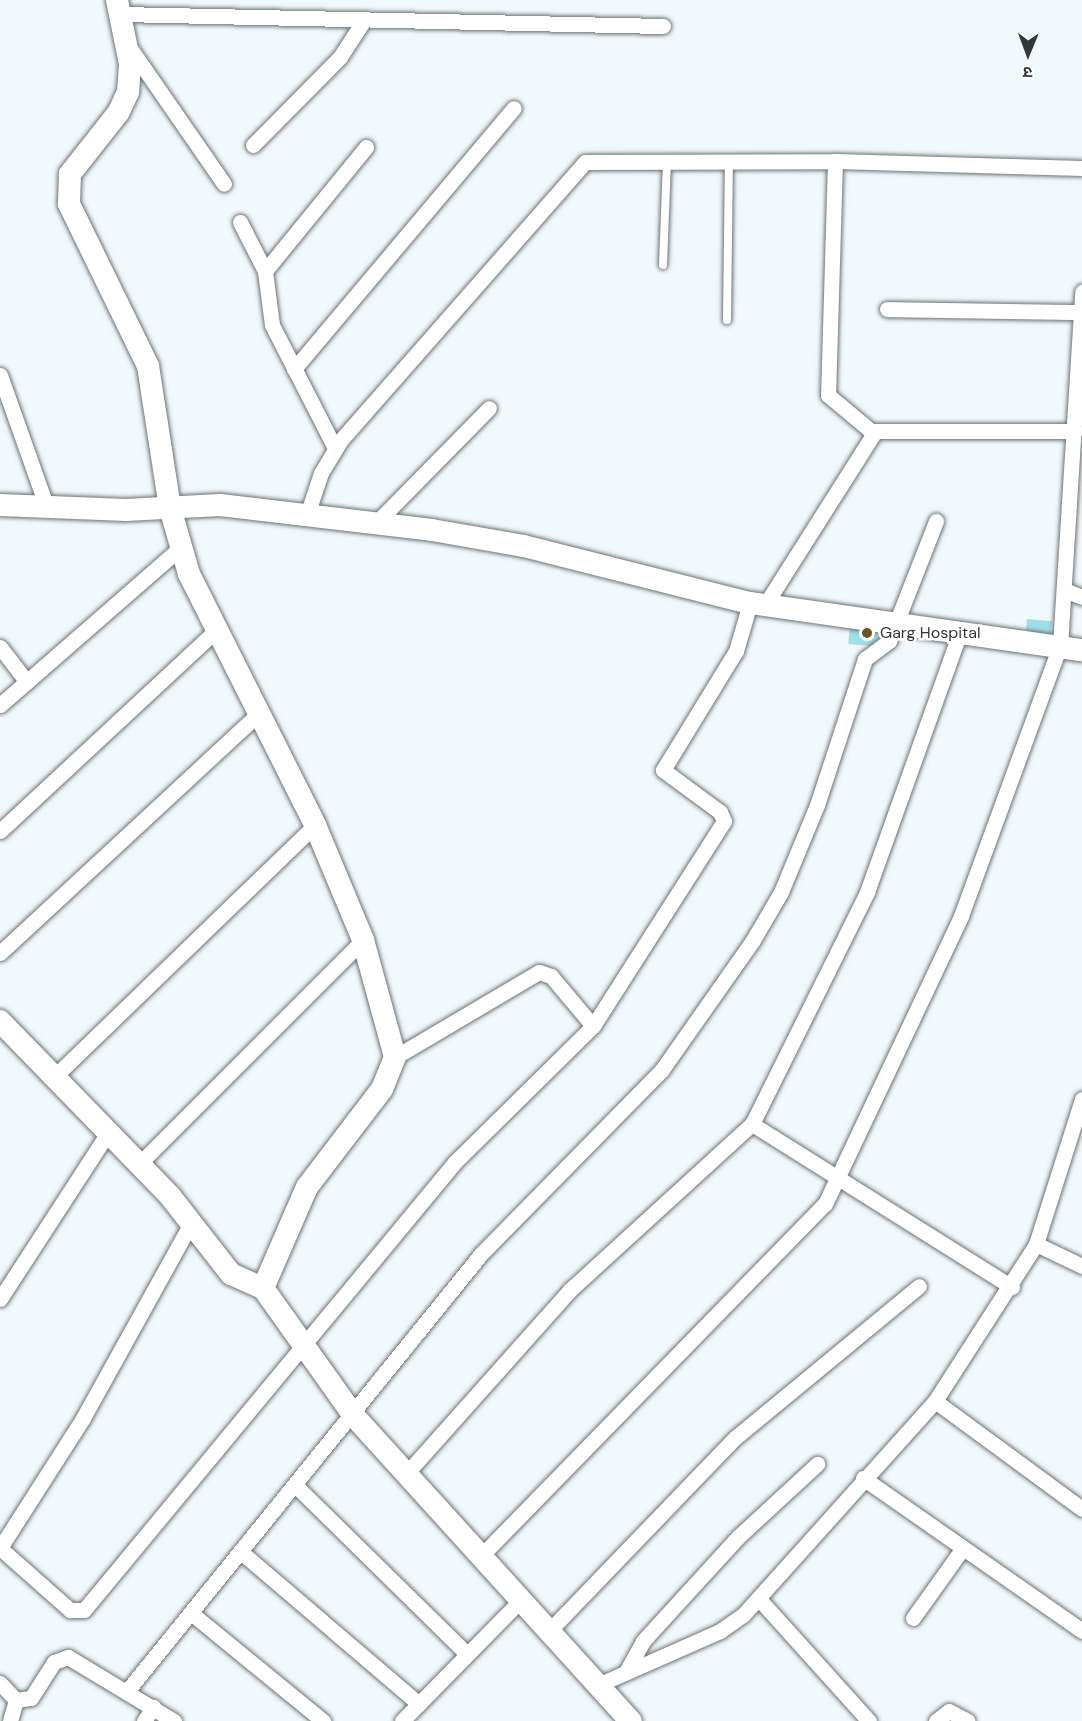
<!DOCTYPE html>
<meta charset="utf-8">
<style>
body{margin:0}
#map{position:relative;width:1082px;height:1721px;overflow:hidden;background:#f2f9fc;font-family:"DM Sans","Noto Sans Devanagari",sans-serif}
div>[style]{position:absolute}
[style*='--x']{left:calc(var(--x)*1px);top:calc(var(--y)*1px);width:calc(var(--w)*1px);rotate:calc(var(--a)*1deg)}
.building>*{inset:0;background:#9fe0e8;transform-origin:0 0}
.roads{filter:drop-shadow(0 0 2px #6d7275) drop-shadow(0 0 2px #6d7275)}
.lane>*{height:8px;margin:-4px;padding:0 4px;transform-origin:4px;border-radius:4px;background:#fff}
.street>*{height:15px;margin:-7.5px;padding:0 7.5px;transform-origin:7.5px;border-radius:7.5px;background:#fff}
.secondary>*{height:22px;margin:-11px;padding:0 11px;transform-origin:11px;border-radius:11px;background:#fff}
.dots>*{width:16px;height:16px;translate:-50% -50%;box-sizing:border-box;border:3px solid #fff;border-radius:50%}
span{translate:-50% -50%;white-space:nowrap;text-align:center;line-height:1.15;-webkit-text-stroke:5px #fff;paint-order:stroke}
.poi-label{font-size:16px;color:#343738}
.left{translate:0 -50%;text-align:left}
.north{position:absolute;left:998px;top:24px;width:60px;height:60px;-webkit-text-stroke:4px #fff;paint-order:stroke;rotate:181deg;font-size:16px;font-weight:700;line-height:24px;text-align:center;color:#343738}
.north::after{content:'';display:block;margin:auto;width:21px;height:27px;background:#343738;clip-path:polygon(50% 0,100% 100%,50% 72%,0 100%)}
</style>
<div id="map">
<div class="building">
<div style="left:1027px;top:619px;width:25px;height:17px;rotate:5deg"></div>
<div style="left:850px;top:624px;width:32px;height:20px;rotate:5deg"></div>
</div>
<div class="roads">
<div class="lane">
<div style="--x:663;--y:265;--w:105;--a:-87.8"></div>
<div style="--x:727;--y:320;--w:159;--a:-89.3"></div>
</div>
<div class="street">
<div style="--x:121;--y:14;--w:542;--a:1.27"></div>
<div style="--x:130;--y:48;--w:165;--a:55.3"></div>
<div style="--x:253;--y:145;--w:124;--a:-45.3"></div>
<div style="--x:340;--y:57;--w:44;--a:-57"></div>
<div style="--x:835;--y:161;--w:234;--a:91.7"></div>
<div style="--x:828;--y:395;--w:56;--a:39.9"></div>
<div style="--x:871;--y:431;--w:204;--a:0"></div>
<div style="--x:240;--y:222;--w:55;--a:63"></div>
<div style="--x:265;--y:271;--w:54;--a:82.6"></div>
<div style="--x:272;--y:325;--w:138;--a:62.9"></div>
<div style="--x:265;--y:271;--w:160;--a:-50.8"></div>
<div style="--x:887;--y:309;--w:194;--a:0.9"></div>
<div style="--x:294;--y:369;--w:341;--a:-49.9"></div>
<div style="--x:0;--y:375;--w:141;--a:70.5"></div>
<div style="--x:307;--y:515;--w:44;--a:-71.6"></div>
<div style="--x:321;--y:473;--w:37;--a:-59"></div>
<div style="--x:340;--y:441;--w:371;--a:-48.7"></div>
<div style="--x:585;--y:162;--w:250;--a:-0.2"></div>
<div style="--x:835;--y:161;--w:247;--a:1.6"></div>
<div style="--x:376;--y:523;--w:161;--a:-45.5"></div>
<div style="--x:1064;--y:590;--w:19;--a:21"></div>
<div style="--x:765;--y:605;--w:205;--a:-57.6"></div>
<div style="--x:0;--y:647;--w:44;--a:52.4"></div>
<div style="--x:0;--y:705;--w:240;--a:-41.1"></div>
<div style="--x:0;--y:831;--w:296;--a:-42.9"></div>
<div style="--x:0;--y:953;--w:353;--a:-42.8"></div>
<div style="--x:395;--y:1057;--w:167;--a:-30.6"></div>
<div style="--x:539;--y:972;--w:13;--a:18"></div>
<div style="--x:551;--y:976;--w:65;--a:50"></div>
<div style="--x:54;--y:1077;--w:363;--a:-44"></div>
<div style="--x:752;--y:1124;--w:307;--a:32.1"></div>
<div style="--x:139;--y:1164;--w:317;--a:-45"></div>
<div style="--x:1036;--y:1244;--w:51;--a:25.6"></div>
<div style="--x:0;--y:1299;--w:198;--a:-57"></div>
<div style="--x:935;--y:1401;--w:182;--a:36.3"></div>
<div style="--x:406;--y:1474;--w:246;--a:-48.3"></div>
<div style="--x:570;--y:1290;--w:246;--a:-42.4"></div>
<div style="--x:752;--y:1124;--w:259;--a:-63.6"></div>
<div style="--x:867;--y:892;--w:276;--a:-70.3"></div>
<div style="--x:863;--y:1478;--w:267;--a:34.9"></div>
<div style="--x:295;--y:1485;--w:238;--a:44.5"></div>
<div style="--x:0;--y:1548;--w:94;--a:41.5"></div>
<div style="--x:70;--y:1610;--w:14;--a:0"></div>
<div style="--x:84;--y:1610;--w:582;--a:-50.37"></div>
<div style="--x:455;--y:1162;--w:194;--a:-44.6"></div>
<div style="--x:593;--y:1026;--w:243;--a:-57.4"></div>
<div style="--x:724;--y:821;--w:10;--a:-114"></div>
<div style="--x:720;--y:812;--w:71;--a:-143.6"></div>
<div style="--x:663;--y:770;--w:140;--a:-58.5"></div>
<div style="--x:736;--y:651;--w:50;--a:-73.7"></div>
<div style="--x:0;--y:1548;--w:154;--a:-57.4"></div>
<div style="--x:83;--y:1418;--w:223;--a:-61"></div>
<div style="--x:241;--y:1552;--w:234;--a:40.5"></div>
<div style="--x:479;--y:1558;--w:495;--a:-45.7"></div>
<div style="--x:825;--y:1204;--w:318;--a:-64.7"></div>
<div style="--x:961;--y:916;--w:288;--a:-69.9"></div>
<div style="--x:1060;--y:646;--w:355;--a:-86.4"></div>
<div style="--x:760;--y:1600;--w:163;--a:48"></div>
<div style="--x:191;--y:1613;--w:171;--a:39.3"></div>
<div style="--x:913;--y:1618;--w:86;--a:-54.5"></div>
<div style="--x:549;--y:1631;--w:269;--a:-46.1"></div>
<div style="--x:736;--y:1437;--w:237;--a:-39.5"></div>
<div style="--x:626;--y:1672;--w:35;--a:-61"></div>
<div style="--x:643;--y:1641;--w:141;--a:-47.6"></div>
<div style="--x:738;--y:1537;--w:108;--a:-42.7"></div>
<div style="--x:0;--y:1683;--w:23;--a:47"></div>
<div style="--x:16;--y:1700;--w:22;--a:106"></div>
<div style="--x:600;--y:1684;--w:131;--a:-23.8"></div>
<div style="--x:720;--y:1631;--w:28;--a:-35"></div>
<div style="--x:743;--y:1615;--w:288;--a:-48.1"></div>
<div style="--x:935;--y:1401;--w:187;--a:-57.2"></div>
<div style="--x:1036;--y:1244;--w:152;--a:-72.4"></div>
<div style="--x:127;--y:1691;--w:562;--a:-50.99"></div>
<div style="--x:481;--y:1254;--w:257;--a:-45.5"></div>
<div style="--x:661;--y:1071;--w:160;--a:-54.9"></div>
<div style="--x:753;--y:940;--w:56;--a:-59.7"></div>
<div style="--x:781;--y:892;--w:94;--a:-67.5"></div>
<div style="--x:817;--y:805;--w:154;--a:-71.8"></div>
<div style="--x:865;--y:659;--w:30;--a:-37"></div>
<div style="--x:889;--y:641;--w:129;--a:-68.6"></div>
<div style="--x:16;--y:1700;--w:15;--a:-8"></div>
<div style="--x:31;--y:1698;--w:43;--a:-57.4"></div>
<div style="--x:54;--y:1662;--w:15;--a:-20"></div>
<div style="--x:68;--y:1657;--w:124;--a:31.1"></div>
<div style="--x:144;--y:1721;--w:17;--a:-57"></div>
<div style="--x:402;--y:1721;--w:168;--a:-45.5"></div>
<div style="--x:936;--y:1721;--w:16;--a:-38"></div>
<div style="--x:949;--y:1711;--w:21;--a:28"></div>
</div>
<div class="secondary">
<div style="--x:117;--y:0;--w:65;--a:78.5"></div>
<div style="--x:130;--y:64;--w:28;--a:94"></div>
<div style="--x:128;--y:92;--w:23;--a:115"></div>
<div style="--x:118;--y:113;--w:78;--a:128.2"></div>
<div style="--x:70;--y:174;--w:30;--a:92"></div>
<div style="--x:69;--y:204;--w:180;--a:64"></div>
<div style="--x:148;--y:366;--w:144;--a:81.2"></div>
<div style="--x:170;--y:508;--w:69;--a:73.9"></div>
<div style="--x:189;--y:574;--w:281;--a:63.3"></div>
<div style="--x:315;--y:825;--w:125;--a:67.3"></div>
<div style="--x:363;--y:940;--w:121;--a:74.7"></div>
<div style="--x:395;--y:1057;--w:35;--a:112"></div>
<div style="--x:382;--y:1089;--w:123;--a:127.4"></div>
<div style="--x:307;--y:1187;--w:110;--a:113.5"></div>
<div style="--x:263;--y:1288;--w:157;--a:54.6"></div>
<div style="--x:354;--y:1416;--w:412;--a:47.8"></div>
<div style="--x:0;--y:505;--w:126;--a:2.3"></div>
<div style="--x:126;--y:510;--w:94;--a:-3"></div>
<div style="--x:220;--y:505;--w:213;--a:6.7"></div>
<div style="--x:432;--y:530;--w:93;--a:9.9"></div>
<div style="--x:524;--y:546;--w:233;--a:14.2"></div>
<div style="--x:750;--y:603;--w:335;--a:8.1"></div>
<div style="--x:0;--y:1021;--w:244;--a:45.8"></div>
<div style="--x:170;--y:1196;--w:99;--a:52"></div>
<div style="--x:231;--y:1274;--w:35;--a:24"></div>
</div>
</div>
<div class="dots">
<div style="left:867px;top:633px;background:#675624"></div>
</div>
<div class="poi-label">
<span class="left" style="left:880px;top:633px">Garg Hospital</span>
</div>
<div class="north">उ</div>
</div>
